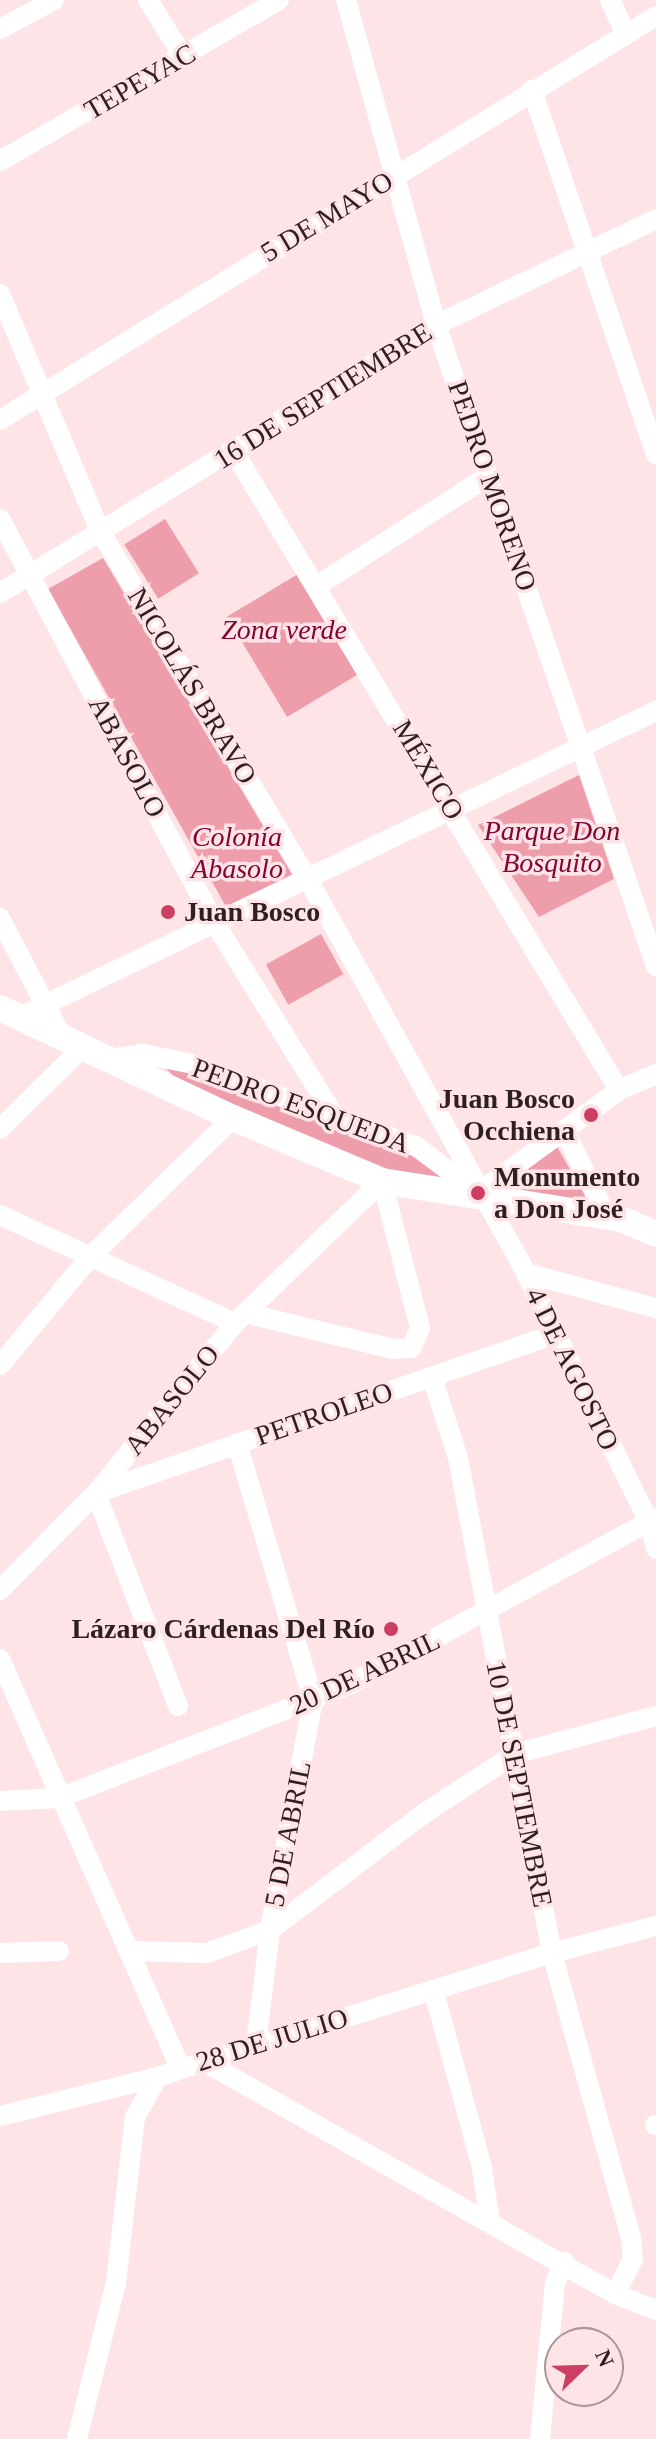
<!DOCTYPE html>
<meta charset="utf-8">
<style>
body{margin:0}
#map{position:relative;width:656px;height:2439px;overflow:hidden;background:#fee4e7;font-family:Georgia,serif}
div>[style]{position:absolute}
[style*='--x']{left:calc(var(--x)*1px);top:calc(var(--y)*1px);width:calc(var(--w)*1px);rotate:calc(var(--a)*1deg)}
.green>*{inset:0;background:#ee9eab;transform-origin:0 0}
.minor>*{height:20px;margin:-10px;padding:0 10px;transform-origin:10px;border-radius:10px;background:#fff}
.tertiary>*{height:26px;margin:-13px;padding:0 13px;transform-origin:13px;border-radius:13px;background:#fff}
.dots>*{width:22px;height:22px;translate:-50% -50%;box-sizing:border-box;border:4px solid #fee4e7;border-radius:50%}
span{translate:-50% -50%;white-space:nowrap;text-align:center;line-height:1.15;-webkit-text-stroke:7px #fee4e7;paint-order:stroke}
.street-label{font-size:28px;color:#2e1f21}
.park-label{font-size:28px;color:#840634;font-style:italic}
.poi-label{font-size:28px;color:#2e1f21;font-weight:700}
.left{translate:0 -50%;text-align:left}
.right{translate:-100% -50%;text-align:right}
.north{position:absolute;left:544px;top:2327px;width:80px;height:80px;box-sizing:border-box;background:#fee4e7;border:2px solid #ab9598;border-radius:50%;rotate:67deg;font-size:22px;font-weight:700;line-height:32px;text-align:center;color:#2e1f21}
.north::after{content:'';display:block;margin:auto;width:28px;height:36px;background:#cd3e63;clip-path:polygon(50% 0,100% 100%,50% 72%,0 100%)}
</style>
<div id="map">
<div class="green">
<div style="left:165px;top:519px;width:64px;height:48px;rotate:58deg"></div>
<div style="clip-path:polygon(103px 558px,296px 881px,229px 912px,48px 589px)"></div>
<div style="left:298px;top:574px;width:117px;height:83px;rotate:59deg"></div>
<div style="clip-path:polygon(579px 775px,614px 879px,539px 917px,478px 825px)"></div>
<div style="left:321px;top:934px;width:46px;height:63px;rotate:61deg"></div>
<div style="clip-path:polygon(160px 1063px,414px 1152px,453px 1183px,412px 1180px,182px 1084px)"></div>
<div style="clip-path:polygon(555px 1143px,591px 1206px,497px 1188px)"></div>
</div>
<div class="minor">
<div style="--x:148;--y:0;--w:68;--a:58.2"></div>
<div style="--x:346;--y:0;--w:337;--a:74.5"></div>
<div style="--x:436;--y:325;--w:678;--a:71.06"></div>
<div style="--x:610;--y:0;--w:35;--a:65"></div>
<div style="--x:0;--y:29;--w:61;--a:-28.2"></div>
<div style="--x:532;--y:90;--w:385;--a:71.2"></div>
<div style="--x:0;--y:161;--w:322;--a:-30"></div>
<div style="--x:0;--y:294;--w:257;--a:67.1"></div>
<div style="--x:100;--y:531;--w:408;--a:59.2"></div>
<div style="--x:309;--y:881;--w:448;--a:61"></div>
<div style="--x:526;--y:1273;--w:278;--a:63.7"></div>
<div style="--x:649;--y:1522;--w:28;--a:75"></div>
<div style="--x:0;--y:420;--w:770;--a:-31.63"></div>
<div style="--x:234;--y:452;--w:745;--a:58.89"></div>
<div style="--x:0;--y:519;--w:460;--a:62"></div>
<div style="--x:216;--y:925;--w:224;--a:58.2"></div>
<div style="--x:318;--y:585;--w:204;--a:-32.6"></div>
<div style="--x:0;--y:593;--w:512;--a:-31.58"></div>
<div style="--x:436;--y:325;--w:244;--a:-25.7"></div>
<div style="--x:0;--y:918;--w:132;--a:62.5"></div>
<div style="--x:19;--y:1017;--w:707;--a:-25.66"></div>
<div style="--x:111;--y:1059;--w:32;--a:-9"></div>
<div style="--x:143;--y:1054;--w:51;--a:11.3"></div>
<div style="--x:193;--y:1064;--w:239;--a:20.3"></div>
<div style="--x:417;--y:1147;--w:69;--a:36.7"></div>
<div style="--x:0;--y:1129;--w:118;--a:-44.7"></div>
<div style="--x:564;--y:1130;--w:97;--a:63.7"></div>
<div style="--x:478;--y:1193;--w:175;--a:-36.1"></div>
<div style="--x:619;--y:1090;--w:40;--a:-23.4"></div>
<div style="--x:0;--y:1215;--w:259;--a:24.7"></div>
<div style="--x:526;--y:1273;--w:135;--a:15.1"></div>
<div style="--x:0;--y:1365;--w:141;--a:-50.2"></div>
<div style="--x:90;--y:1257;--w:199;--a:-44.2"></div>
<div style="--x:432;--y:1377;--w:85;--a:72.2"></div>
<div style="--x:458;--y:1458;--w:504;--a:79.25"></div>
<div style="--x:552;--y:1953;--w:295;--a:74.5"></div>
<div style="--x:631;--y:2237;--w:22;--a:85"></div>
<div style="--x:633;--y:2259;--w:39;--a:117"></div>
<div style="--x:237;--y:1443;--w:268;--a:73.5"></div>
<div style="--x:313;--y:1700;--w:234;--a:100.6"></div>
<div style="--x:270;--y:1930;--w:115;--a:97"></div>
<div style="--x:0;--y:1590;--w:136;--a:-45.3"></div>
<div style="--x:96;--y:1493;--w:220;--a:-50.7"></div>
<div style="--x:235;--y:1323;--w:204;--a:-44"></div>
<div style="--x:382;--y:1181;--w:152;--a:75.5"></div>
<div style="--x:420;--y:1328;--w:22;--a:114"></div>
<div style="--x:411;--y:1348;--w:18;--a:177"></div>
<div style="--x:393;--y:1349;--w:152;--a:-166.3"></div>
<div style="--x:0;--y:1659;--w:448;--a:66.2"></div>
<div style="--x:181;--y:2069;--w:389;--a:-17.4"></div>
<div style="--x:552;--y:1953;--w:107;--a:-14.6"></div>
<div style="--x:178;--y:1706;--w:228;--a:-111.1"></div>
<div style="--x:96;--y:1493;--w:483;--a:-19.1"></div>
<div style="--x:0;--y:1801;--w:59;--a:-2.9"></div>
<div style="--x:59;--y:1798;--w:313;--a:-21.3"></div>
<div style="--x:351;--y:1684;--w:347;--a:-28.6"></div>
<div style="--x:132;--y:1951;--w:75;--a:1.5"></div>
<div style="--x:207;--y:1953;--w:67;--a:-20.1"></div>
<div style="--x:270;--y:1930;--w:196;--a:-37.1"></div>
<div style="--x:426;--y:1812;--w:106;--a:-33.1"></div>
<div style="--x:515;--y:1754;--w:146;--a:-15.1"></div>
<div style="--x:0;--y:1953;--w:59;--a:-1.9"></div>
<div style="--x:434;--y:1992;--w:182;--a:74.7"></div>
<div style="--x:482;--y:2168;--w:55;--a:81.6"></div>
<div style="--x:203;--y:2061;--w:473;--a:29.5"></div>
<div style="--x:615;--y:2294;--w:44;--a:21.3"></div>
<div style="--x:0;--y:2116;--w:163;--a:-13.9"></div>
<div style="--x:655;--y:2125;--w:1;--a:0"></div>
<div style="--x:77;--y:2439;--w:161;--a:-76"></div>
<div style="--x:116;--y:2283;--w:167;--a:-83.5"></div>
<div style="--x:135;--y:2117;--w:46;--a:-60.1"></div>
<div style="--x:158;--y:2077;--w:24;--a:-19"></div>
<div style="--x:540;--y:2439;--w:157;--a:-84.5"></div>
<div style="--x:555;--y:2283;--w:23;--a:-67"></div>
</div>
<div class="tertiary">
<div style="--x:0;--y:1008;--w:258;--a:25.3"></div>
<div style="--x:233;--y:1118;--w:162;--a:22.9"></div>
<div style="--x:382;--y:1181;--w:242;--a:9"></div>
<div style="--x:621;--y:1219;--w:38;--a:23"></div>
</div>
<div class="dots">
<div style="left:168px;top:912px;background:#cd3e63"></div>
<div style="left:591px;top:1115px;background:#cd3e63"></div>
<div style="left:478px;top:1193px;background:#cd3e63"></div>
<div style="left:391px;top:1629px;background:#cd3e63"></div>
</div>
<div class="street-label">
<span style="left:140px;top:82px;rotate:-30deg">TEPEYAC</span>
<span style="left:327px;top:217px;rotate:-31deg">5 DE MAYO</span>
<span style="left:323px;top:396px;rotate:-32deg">16 DE SEPTIEMBRE</span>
<span style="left:492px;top:486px;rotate:71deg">PEDRO MORENO</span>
<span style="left:192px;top:686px;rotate:59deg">NICOLÁS BRAVO</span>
<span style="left:127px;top:757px;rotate:62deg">ABASOLO</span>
<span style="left:428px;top:770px;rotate:59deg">MÉXICO</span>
<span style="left:301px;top:1106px;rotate:20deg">PEDRO ESQUEDA</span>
<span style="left:572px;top:1369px;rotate:64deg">4 DE AGOSTO</span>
<span style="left:172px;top:1400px;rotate:-51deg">ABASOLO</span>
<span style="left:324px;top:1414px;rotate:-19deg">PETROLEO</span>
<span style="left:365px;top:1673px;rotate:-25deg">20 DE ABRIL</span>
<span style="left:519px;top:1784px;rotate:79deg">10 DE SEPTIEMBRE</span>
<span style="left:288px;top:1834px;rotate:-79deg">5 DE ABRIL</span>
<span style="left:272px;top:2040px;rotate:-17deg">28 DE JULIO</span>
</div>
<div class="park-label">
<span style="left:284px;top:630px">Zona verde</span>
<span style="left:552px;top:847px">Parque Don<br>Bosquito</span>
<span style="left:237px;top:853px">Colonía<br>Abasolo</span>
</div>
<div class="poi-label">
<span class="left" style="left:184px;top:912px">Juan Bosco</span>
<span class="right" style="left:575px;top:1115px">Juan Bosco<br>Occhiena</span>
<span class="left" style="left:494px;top:1193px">Monumento<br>a Don José</span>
<span class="right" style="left:375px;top:1629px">Lázaro Cárdenas Del Río</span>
</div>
<div class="north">N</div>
</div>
